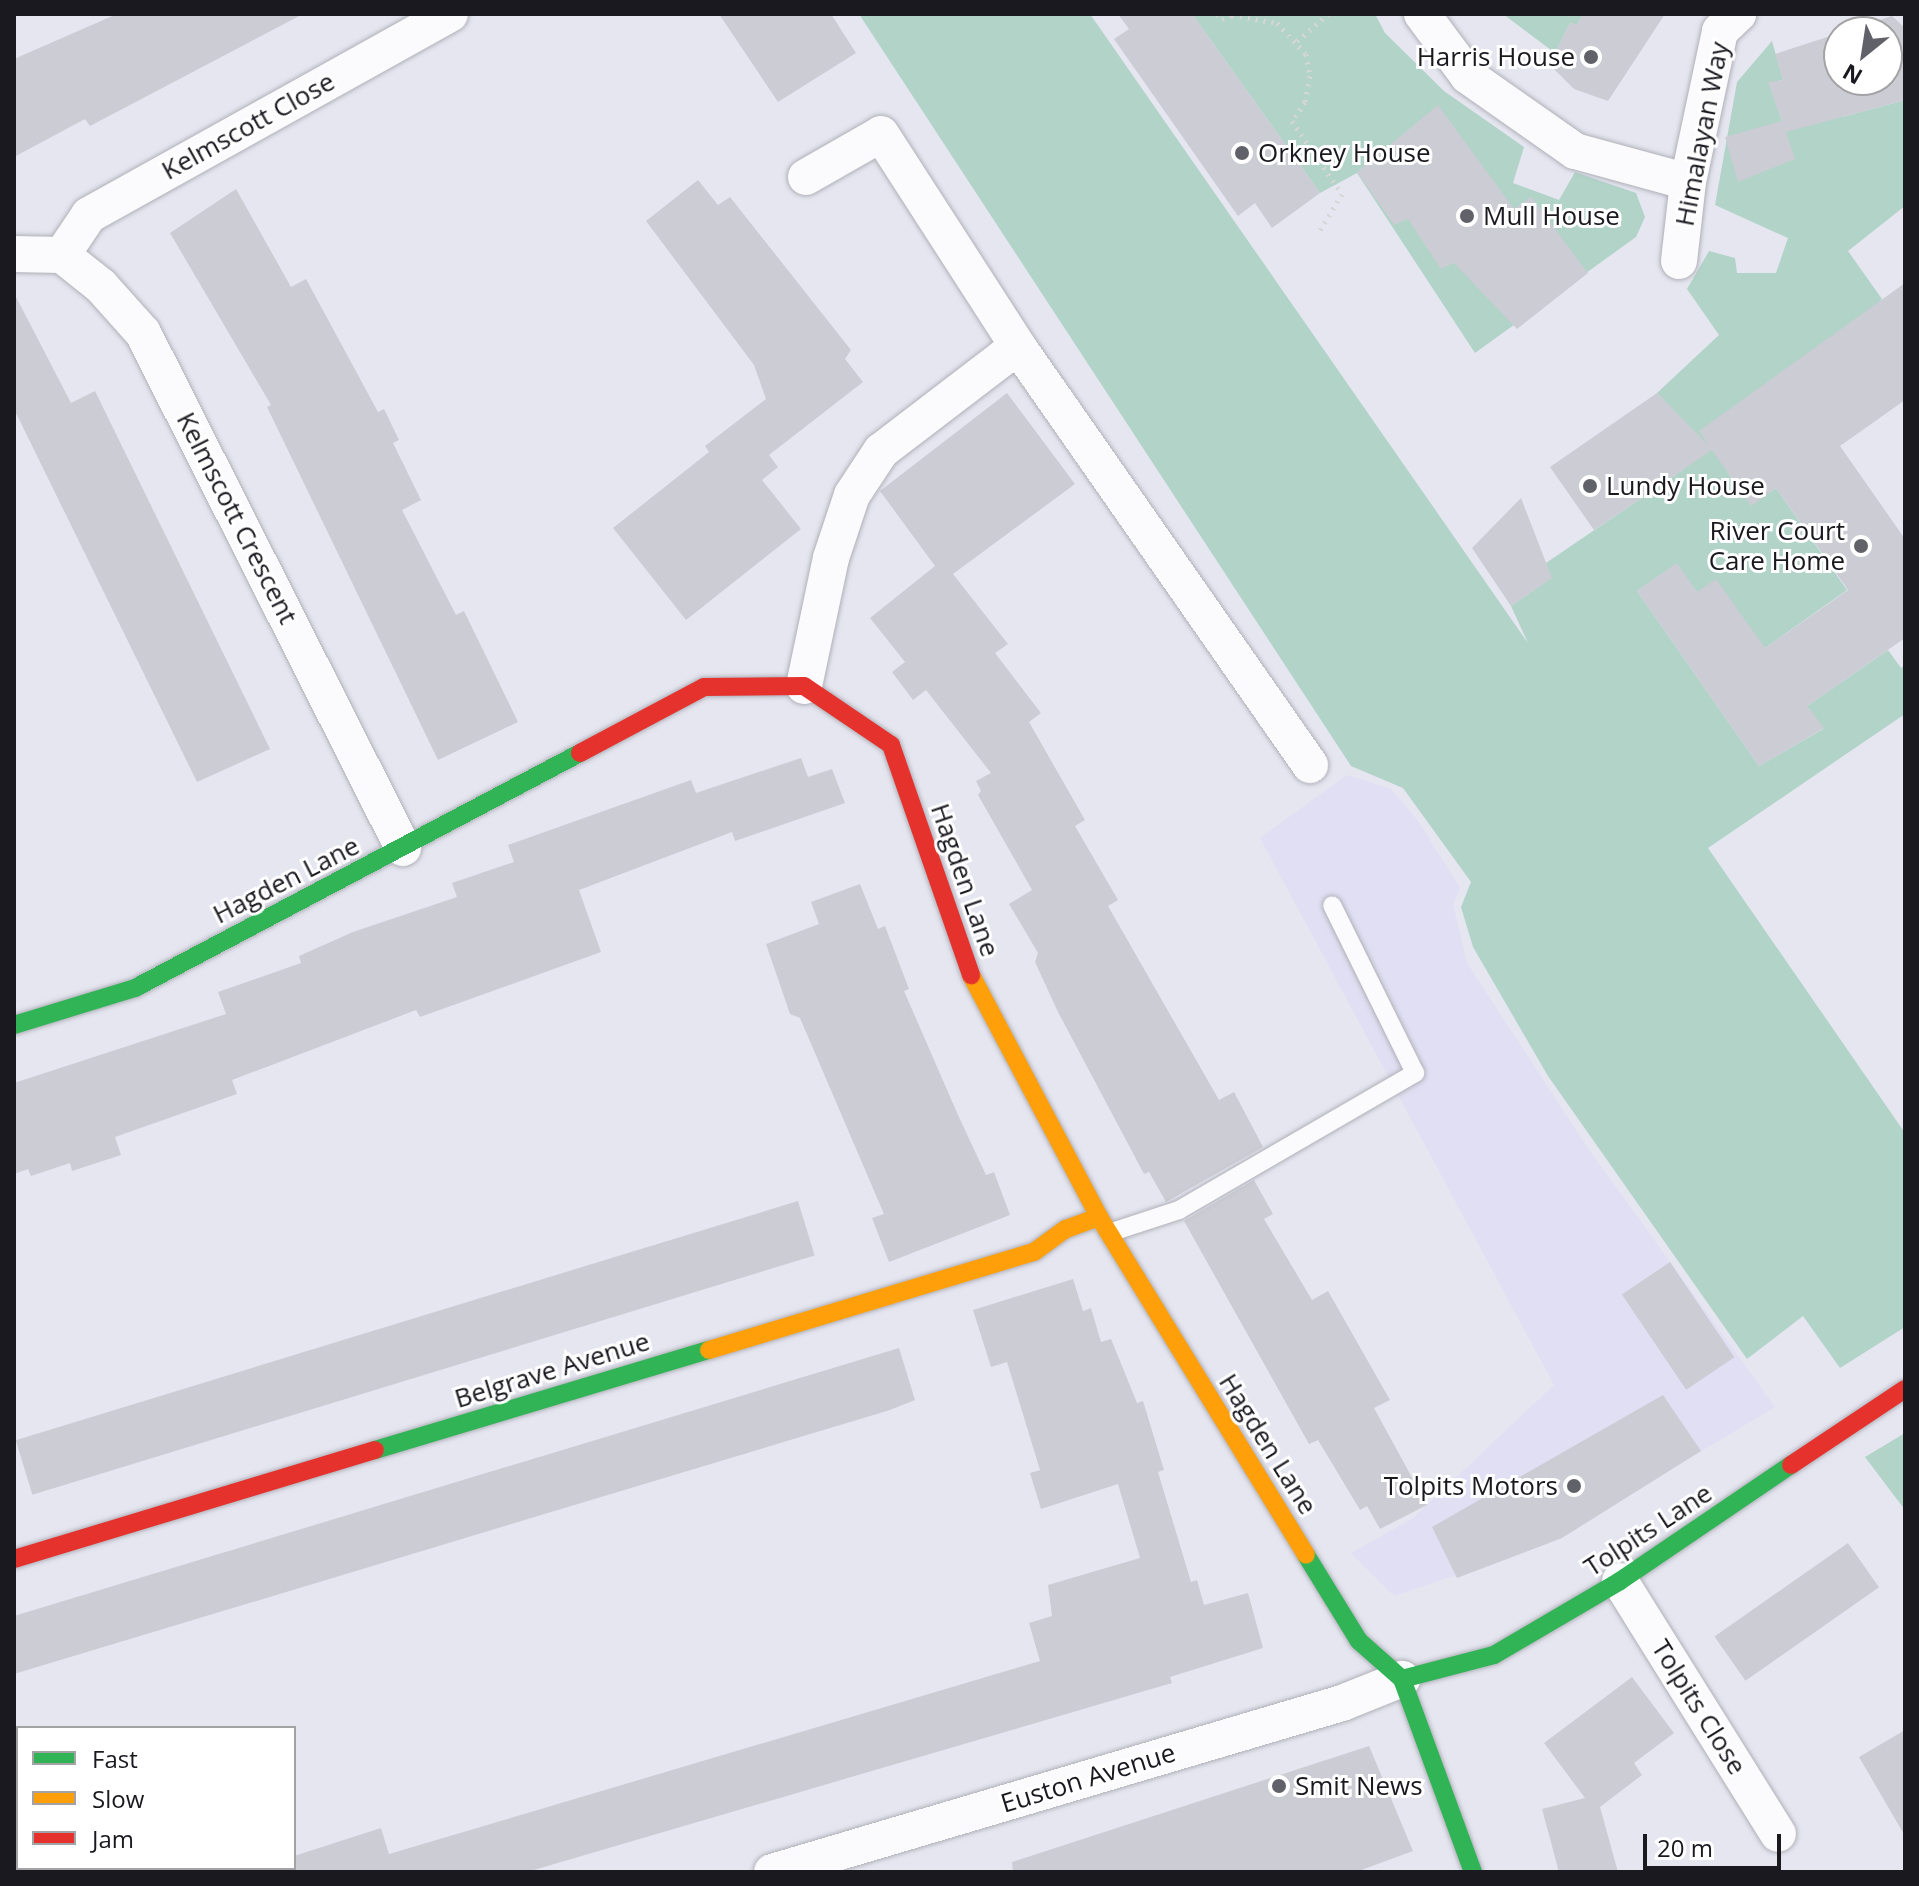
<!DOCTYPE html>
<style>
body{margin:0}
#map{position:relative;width:1919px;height:1886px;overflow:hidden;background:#e6e6f1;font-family:"Open Sans",sans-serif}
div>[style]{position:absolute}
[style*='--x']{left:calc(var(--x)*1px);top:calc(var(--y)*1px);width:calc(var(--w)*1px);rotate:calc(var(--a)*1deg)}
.built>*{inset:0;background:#e0dff3}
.green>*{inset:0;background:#b1d3c8}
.building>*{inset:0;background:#ccccd4;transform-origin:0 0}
.path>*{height:5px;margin-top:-2.5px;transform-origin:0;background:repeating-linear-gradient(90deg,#d6d6d8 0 2px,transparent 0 8px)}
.roads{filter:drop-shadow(0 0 2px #b0b0b8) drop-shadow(0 0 2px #b0b0b8)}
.lane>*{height:18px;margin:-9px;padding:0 9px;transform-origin:9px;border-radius:9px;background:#fbfbfd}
.street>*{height:36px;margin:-18px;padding:0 18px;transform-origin:18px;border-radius:18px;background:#fbfbfd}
.fast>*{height:18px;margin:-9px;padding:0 9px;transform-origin:9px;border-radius:9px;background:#30b455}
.slow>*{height:18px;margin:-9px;padding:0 9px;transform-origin:9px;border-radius:9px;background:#ff9f0a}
.jam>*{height:18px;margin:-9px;padding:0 9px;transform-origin:9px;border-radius:9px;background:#e5322d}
.dots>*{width:22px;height:22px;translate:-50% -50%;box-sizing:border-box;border:4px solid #fff;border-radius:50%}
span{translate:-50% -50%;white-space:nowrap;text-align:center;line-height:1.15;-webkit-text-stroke:6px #fff;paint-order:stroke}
.poi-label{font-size:26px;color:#1a1920}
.right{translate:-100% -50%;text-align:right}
.left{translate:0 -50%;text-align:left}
.street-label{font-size:26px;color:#1a1920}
.frame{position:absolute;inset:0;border:16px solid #1a1920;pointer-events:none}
.legend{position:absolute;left:16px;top:1726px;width:280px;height:144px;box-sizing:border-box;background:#fff;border:2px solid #a3a3a6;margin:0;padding:10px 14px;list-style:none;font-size:24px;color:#1a1920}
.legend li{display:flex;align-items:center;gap:16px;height:40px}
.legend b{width:40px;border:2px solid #a3a3a6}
.north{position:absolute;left:1823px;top:16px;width:80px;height:80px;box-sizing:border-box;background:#fff;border:2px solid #a3a3a6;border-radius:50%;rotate:210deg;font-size:22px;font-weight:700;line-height:32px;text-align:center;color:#1a1920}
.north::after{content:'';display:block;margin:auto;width:28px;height:36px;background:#616169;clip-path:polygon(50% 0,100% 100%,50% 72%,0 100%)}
.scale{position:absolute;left:1643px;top:1834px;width:138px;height:36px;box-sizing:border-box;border:4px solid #1a1920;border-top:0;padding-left:10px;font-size:24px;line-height:28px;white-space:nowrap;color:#1a1920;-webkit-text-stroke:6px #fff;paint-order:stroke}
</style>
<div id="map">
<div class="built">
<div style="clip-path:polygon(1347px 775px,1391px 789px,1418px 821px,1460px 888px,1453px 904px,1467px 963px,1587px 1147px,1775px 1407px,1545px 1545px,1394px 1596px,1351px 1553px,1412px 1519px,1554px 1385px,1260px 838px)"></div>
</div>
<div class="green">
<div style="clip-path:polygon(859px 14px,1090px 14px,1528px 643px,1511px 606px,1551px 578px,1546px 563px,1684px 469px,1702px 440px,1657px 393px,1719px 335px,1687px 289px,1709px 251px,1735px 258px,1737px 273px,1776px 273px,1788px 238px,1715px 205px,1737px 82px,1772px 41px,1783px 80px,1769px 83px,1782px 121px,1835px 111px,1842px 117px,1905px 100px,1905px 206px,1848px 251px,1882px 299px,1728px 473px,1751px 505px,1776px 488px,1847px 590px,1765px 648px,1697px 592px,1676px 564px,1637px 591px,1759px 766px,1823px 729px,1807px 706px,1888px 650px,1901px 668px,1905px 665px,1905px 714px,1708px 848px,1905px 1133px,1905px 1327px,1840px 1368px,1803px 1316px,1747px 1359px,1548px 1076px,1473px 947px,1461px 907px,1471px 882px,1403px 788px,1351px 766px)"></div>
<div style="clip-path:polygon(1192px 14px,1375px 14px,1385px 33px,1444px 91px,1524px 147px,1513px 183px,1559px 200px,1575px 172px,1636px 193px,1645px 217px,1636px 237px,1475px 353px,1357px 173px,1320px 193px)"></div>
<div style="clip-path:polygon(1503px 14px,1583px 14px,1577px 25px,1570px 23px,1555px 53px)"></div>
<div style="clip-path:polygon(1905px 1433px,1905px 1510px,1865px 1457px)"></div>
</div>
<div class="building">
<div style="clip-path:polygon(117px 14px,303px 14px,90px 126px,85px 119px,14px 157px,14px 59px)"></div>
<div style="clip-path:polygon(719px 14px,831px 14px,856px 53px,778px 102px)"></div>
<div style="clip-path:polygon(1118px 14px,1192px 14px,1320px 193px,1272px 228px,1255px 203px,1238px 216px,1114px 39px,1129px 29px)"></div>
<div style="clip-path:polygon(1583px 14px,1665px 14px,1608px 101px,1574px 89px,1549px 64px,1570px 23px,1577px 25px)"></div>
<div style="clip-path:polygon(evenodd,1892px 16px,1905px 28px,1905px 100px,1786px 132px,1795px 159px,1738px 182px,1725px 137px,1782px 121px,1768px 82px,1783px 80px,1775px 54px,1892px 16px,1839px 32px,1887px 32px,1887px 80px,1839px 80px,1839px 32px)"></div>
<div style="clip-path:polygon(1438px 105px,1514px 209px,1531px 197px,1588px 273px,1517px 329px,1454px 263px,1441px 269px,1408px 219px,1394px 225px,1357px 172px)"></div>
<div style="clip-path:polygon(698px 180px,718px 205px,730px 197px,851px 350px,845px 359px,863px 382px,769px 455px,778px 467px,762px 480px,801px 529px,686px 620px,613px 528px,709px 452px,705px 446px,766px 399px,754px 365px,646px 221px)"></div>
<div style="clip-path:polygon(236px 189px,291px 287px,306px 279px,378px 412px,384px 409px,399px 440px,393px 443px,421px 500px,402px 510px,456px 615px,464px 611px,518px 722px,438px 760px,267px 407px,271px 405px,170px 233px)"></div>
<div style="clip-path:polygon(1905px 283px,1905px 400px,1840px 446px,1905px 539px,1905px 638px,1807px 706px,1824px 728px,1759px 766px,1637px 591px,1677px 563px,1697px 592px,1716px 579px,1765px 648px,1848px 590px,1776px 488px,1751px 506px,1712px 450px,1594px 530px,1550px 467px,1657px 393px,1710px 447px,1699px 431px)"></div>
<div style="clip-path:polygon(14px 293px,71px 403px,95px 391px,270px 749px,197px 782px,14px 409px)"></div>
<div style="clip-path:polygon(1007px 393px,1075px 484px,953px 574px,1008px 644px,995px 653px,1041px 713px,1029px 722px,1085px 820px,1075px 826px,1118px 900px,1108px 906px,1219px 1100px,1234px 1092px,1263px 1147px,1166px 1202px,1149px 1172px,1144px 1174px,1058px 1012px,1035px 962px,1038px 953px,1009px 904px,1032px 890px,978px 795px,981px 791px,976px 781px,991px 773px,926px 690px,913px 700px,892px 672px,905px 662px,870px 618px,935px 566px,880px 491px)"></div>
<div style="clip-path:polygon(1521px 498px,1552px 578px,1511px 606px,1472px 548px)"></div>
<div style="clip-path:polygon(801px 758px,808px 777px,832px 769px,845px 803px,735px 841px,732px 832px,579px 890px,601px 952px,420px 1017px,416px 1010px,232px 1080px,237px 1094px,115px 1137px,121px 1155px,72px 1171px,70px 1163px,31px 1176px,28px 1169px,14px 1174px,14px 1083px,226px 1014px,218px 992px,301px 963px,299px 956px,353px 932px,457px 897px,452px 883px,514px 862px,508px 845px,691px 780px,696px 793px)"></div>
<div style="clip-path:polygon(860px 884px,878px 929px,885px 926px,909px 989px,904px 991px,958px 1115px,986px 1175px,994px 1172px,1010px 1215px,889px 1262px,872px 1218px,884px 1214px,800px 1018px,790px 1014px,766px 944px,819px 924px,811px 902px)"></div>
<div style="clip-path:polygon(1254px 1180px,1273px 1214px,1264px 1219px,1312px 1300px,1328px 1291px,1390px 1400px,1374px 1408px,1427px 1505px,1380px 1529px,1367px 1506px,1360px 1510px,1318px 1440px,1309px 1444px,1184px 1221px)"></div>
<div style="left:798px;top:1201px;width:57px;height:818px;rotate:73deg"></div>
<div style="left:1670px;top:1262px;width:115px;height:58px;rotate:56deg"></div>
<div style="clip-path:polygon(1073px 1279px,1083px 1311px,1091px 1308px,1101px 1342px,1111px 1339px,1137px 1403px,1143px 1401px,1164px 1470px,1158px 1472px,1191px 1582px,1197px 1580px,1204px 1605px,1248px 1593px,1263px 1648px,1170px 1677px,1172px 1683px,527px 1872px,270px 1872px,270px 1868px,294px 1868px,294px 1856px,381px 1828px,389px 1854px,1040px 1661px,1029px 1623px,1052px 1616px,1048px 1585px,1140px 1558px,1118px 1484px,1041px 1509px,1030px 1473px,1040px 1470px,1007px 1362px,991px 1367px,973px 1310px)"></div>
<div style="clip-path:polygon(899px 1348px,915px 1400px,890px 1410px,14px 1674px,14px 1616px)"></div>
<div style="clip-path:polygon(1663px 1395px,1701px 1451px,1562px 1538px,1457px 1578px,1432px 1527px)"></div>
<div style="left:1848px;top:1543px;width:54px;height:163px;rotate:55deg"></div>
<div style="clip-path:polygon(1632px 1677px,1674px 1733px,1634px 1763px,1642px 1775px,1600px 1807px,1618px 1872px,1559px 1872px,1542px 1809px,1585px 1798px,1544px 1743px)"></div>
<div style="clip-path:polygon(1905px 1730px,1905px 1836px,1859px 1757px)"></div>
<div style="clip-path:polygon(1369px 1746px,1413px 1851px,1356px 1872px,1013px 1872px,1012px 1862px)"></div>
</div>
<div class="path">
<div style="--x:1217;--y:14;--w:7;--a:45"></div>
<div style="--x:1222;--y:19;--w:11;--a:-22"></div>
<div style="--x:1232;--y:15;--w:46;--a:10.1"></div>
<div style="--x:1277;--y:23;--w:42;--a:46.9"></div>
<div style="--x:1306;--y:54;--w:22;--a:80"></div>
<div style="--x:1310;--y:76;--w:26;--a:101"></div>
<div style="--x:1305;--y:102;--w:23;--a:124"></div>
<div style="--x:1292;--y:121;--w:88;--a:55.6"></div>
<div style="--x:1342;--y:194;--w:42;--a:121.4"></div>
<div style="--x:1297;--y:41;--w:41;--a:-41.1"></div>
</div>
<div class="roads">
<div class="lane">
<div style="--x:1109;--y:1233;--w:74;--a:-18.2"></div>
<div style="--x:1179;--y:1210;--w:273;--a:-30.1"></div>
<div style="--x:1415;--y:1073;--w:187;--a:-116.3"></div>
</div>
<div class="street">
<div style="--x:1422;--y:14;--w:77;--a:53.4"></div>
<div style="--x:1468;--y:76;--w:131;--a:35"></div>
<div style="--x:1575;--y:151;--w:117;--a:15.3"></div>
<div style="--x:806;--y:177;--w:86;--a:-29.8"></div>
<div style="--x:881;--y:134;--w:258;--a:57.2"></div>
<div style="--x:1021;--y:351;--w:505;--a:55.08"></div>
<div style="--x:14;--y:254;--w:48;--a:1.2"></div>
<div style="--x:62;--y:255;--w:50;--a:38.5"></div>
<div style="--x:101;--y:286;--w:63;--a:48.2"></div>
<div style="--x:143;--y:333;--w:577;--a:63.21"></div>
<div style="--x:62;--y:255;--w:48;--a:-56"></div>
<div style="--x:89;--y:215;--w:413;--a:-29.1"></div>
<div style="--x:1679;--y:261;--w:80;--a:-83.5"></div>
<div style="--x:1688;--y:182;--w:154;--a:-78"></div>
<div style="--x:1720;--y:31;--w:25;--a:-43"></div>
<div style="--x:804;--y:686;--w:131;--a:-78.1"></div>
<div style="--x:831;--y:558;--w:66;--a:-71.6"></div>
<div style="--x:852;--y:495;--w:53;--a:-56.6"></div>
<div style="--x:881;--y:451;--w:155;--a:-37.4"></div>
<div style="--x:1004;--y:357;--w:18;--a:-19"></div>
<div style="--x:1620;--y:1581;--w:298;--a:58"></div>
<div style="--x:772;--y:1872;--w:595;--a:-16.51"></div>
<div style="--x:1342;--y:1703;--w:65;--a:-21.8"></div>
</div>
<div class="fast">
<div style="--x:14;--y:1025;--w:127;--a:-17"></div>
<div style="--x:135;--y:988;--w:503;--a:-27.84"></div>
<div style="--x:375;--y:1450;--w:349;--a:-16.7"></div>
<div style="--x:1306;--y:1555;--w:101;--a:58.4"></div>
<div style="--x:1359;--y:1641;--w:57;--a:41.5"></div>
<div style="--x:1402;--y:1679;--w:95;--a:-14.6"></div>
<div style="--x:1494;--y:1655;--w:146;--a:-30.4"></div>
<div style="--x:1620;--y:1581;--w:207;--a:-34.2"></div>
<div style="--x:1402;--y:1679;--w:206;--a:69.8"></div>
</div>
<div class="slow">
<div style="--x:971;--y:975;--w:274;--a:62.1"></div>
<div style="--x:1099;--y:1217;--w:396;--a:58.5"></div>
<div style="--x:709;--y:1350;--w:339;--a:-16.8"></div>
<div style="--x:1034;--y:1252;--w:39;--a:-36"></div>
<div style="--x:1066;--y:1229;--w:35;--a:-20"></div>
</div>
<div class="jam">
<div style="--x:580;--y:753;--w:140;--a:-28"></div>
<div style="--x:704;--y:687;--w:100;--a:-0.6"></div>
<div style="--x:804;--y:686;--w:105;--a:34.1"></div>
<div style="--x:891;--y:745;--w:244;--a:70.8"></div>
<div style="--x:1791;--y:1465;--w:137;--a:-33.7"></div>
<div style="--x:14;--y:1559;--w:377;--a:-16.8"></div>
</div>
</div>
<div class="dots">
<div style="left:1591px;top:57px;background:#616169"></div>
<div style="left:1242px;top:153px;background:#616169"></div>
<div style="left:1467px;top:216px;background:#616169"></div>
<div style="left:1590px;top:486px;background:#616169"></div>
<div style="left:1861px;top:546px;background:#616169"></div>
<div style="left:1574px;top:1486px;background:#616169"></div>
<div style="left:1279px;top:1786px;background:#616169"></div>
</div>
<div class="poi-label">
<span class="right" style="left:1575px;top:57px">Harris House</span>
<span class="left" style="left:1258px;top:153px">Orkney House</span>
<span class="left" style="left:1483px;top:216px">Mull House</span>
<span class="left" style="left:1606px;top:486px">Lundy House</span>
<span class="right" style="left:1845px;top:546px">River Court<br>Care Home</span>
<span class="right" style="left:1558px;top:1486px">Tolpits Motors</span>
<span class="left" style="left:1295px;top:1786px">Smit News</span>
</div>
<div class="street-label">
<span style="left:248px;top:126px;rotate:-29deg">Kelmscott Close</span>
<span style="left:1702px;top:134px;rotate:-79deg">Himalayan Way</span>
<span style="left:237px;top:518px;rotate:63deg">Kelmscott Crescent</span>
<span style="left:286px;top:880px;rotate:-27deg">Hagden Lane</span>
<span style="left:965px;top:880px;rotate:71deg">Hagden Lane</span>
<span style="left:552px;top:1370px;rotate:-17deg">Belgrave Avenue</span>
<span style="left:1268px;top:1444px;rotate:58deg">Hagden Lane</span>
<span style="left:1648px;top:1530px;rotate:-33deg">Tolpits Lane</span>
<span style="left:1699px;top:1707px;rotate:58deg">Tolpits Close</span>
<span style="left:1088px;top:1778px;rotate:-17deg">Euston Avenue</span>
</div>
<div class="frame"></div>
<ul class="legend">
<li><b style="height:10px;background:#30b455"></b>Fast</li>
<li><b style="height:10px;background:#ff9f0a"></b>Slow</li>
<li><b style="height:10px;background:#e5322d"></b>Jam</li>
</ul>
<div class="north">N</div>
<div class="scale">20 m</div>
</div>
